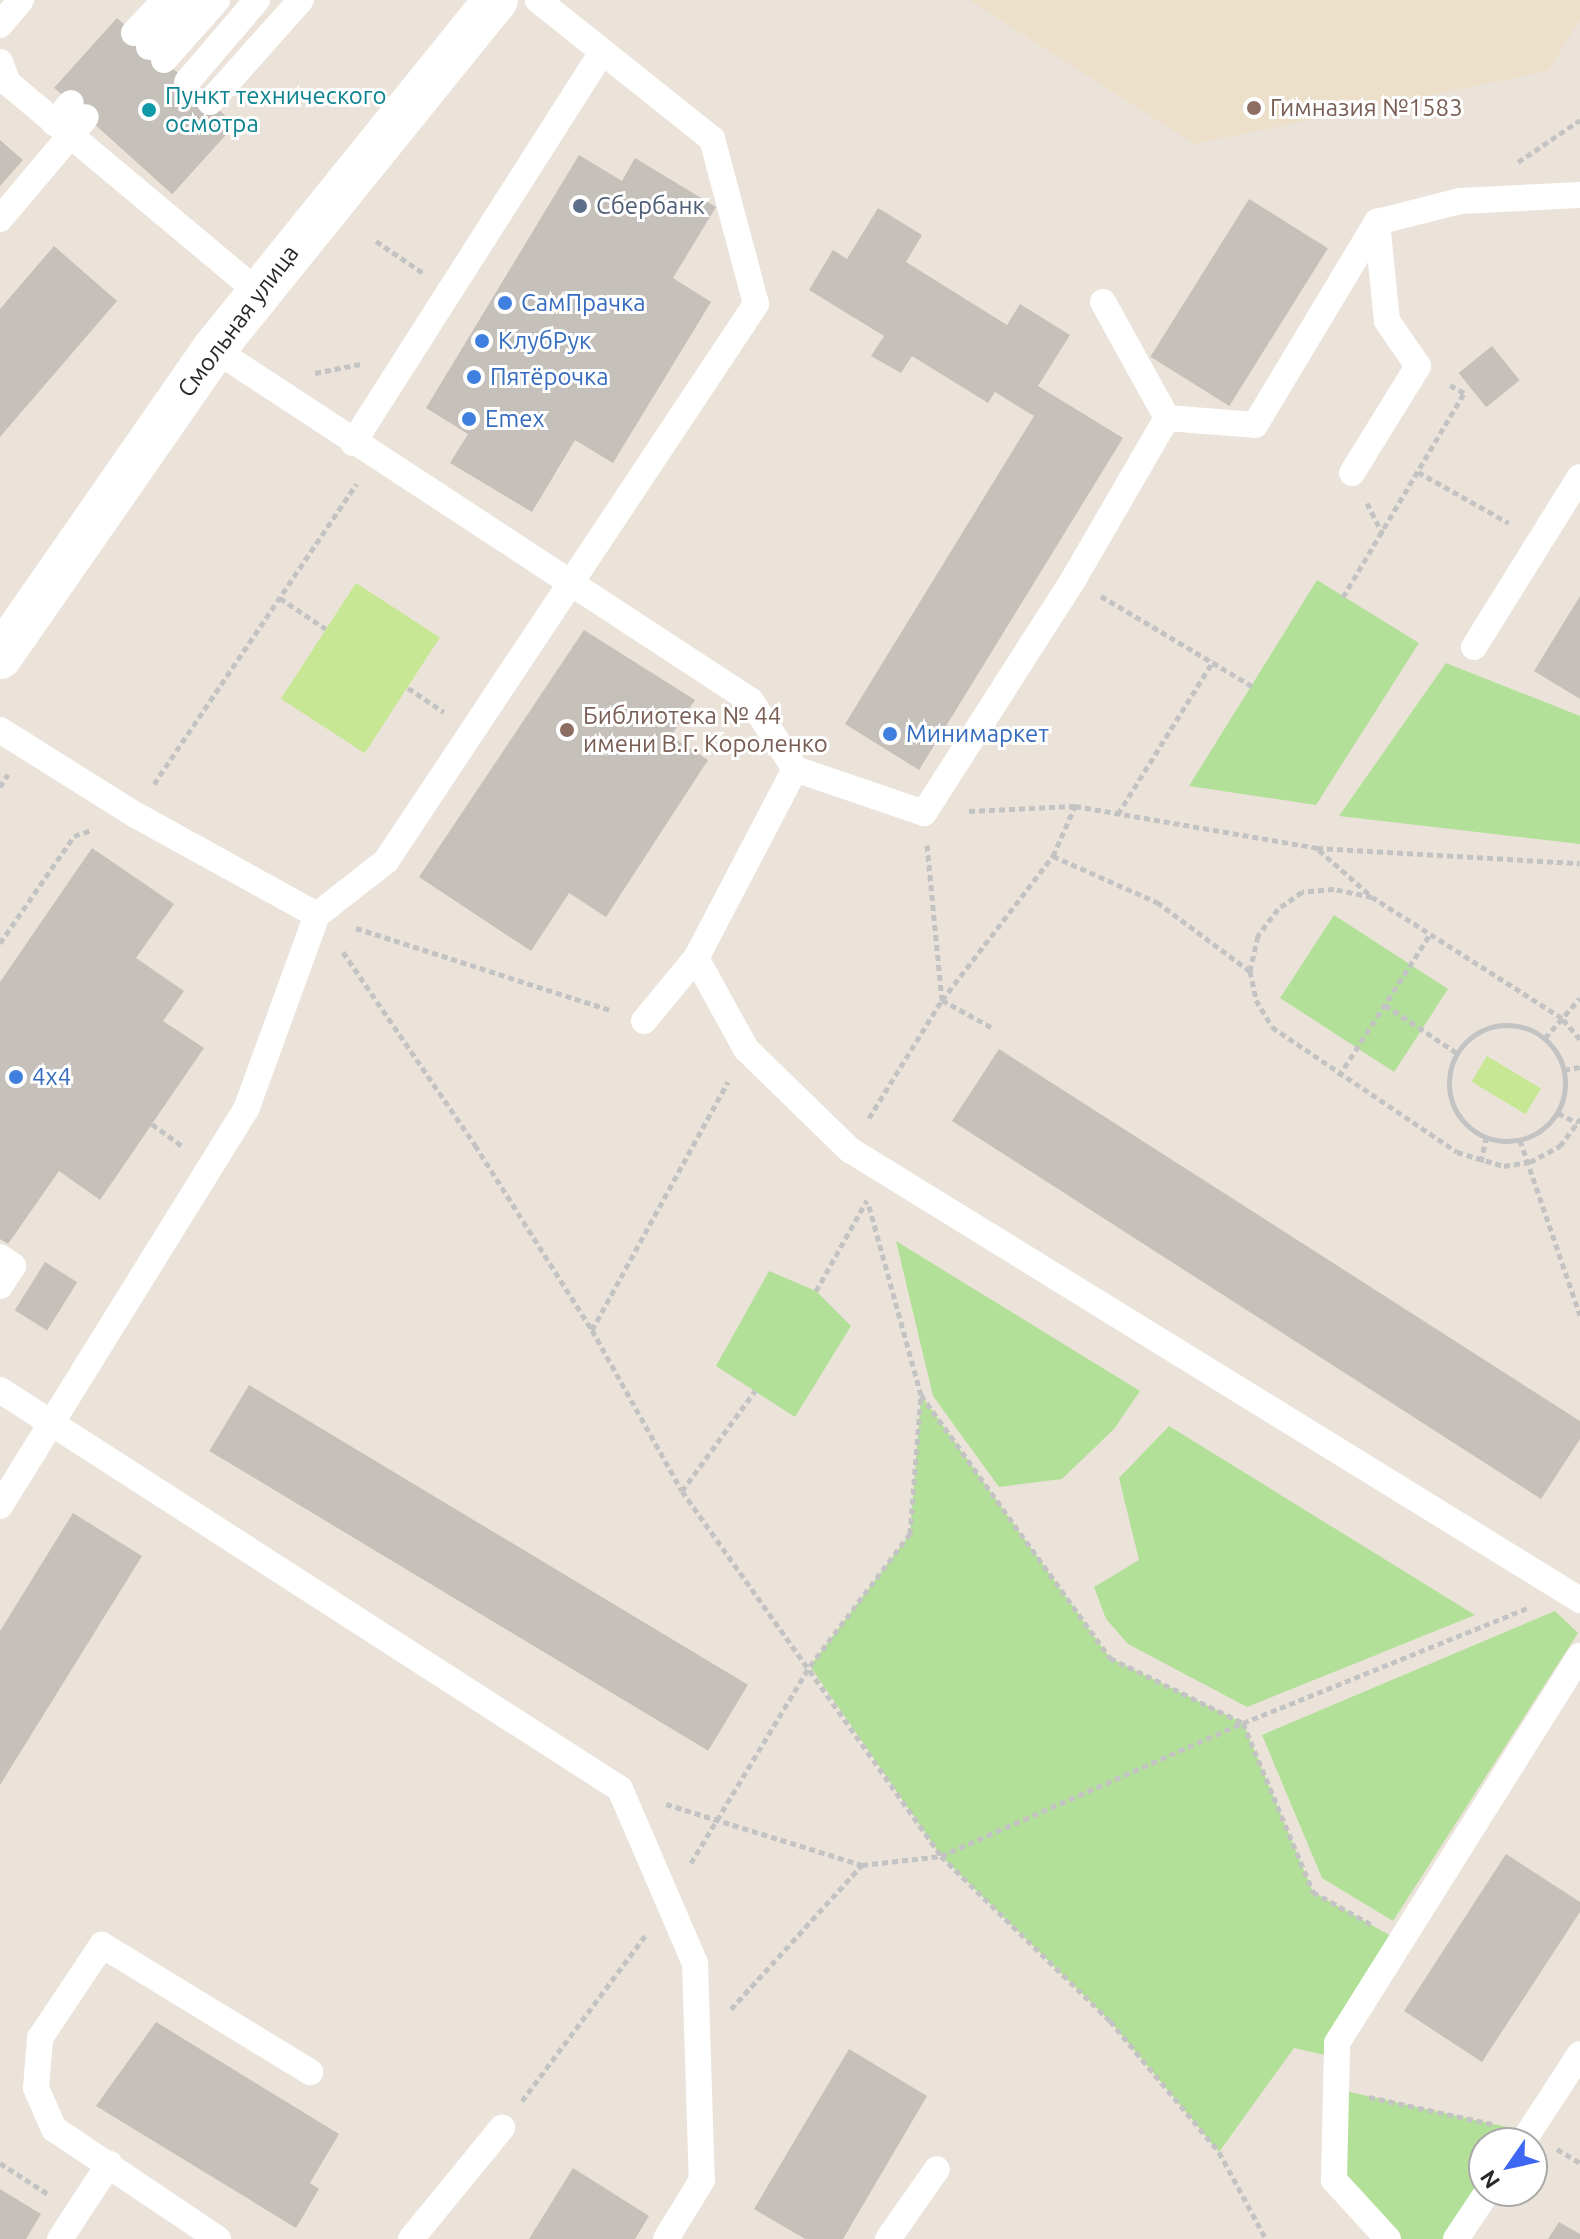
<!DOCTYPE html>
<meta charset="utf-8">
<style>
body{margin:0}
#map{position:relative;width:1580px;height:2239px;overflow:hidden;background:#ebe3da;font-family:Ubuntu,sans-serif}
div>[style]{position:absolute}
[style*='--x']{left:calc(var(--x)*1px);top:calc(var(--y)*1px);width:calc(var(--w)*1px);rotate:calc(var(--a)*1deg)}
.education>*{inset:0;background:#ece0ca}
.green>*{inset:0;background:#b3e098;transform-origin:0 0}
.pitch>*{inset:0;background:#c7e794;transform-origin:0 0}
.building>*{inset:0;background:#c6c0ba;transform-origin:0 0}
.path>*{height:5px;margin-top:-2.5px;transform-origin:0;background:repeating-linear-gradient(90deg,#c3c3c3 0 6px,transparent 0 10px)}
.path>.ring{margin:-2.5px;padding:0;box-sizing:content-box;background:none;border:5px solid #c3c3c3;border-radius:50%}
.service>*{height:26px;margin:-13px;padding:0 13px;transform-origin:13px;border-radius:13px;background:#fff}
.tertiary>*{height:44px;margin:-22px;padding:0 22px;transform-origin:22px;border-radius:22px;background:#fff}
.dots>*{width:22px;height:22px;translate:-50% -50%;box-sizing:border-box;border:4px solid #fff;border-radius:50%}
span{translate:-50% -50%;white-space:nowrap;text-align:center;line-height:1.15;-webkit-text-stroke:6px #fff;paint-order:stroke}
.culture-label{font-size:24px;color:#0d838f}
.left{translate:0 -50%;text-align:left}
.education-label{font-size:24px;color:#785e54}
.service-label{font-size:24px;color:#4e5e75}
.shop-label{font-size:24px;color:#366cbe}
.street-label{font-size:24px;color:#282828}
.north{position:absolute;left:1468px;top:2127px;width:80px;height:80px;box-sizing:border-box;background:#fff;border:2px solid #a9a9a9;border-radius:50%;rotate:236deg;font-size:22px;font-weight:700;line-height:32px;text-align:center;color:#282828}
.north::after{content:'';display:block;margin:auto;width:28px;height:36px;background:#3e67f4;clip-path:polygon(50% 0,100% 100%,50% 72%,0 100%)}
</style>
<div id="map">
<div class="education">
<div style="clip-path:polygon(969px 0,1580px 0,1580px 20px,1548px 71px,1194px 144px)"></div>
</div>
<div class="green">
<div style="clip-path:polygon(1317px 580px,1419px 643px,1316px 805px,1189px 786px)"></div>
<div style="clip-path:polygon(1446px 663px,1580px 716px,1580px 844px,1339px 816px)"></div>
<div style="left:1334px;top:915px;width:136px;height:99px;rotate:33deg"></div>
<div style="clip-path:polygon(896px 1241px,1140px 1391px,1114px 1429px,1062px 1479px,999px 1487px,933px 1396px)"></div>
<div style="clip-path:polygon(769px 1271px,816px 1291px,851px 1326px,795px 1417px,716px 1366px)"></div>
<div style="clip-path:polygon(921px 1395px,1110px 1658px,1243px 1723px,1313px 1892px,1400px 1941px,1325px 2055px,1294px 2048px,1219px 2152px,1110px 2021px,941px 1856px,810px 1666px,910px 1534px)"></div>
<div style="clip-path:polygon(1169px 1426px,1475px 1615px,1247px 1707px,1128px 1644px,1106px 1619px,1094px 1587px,1139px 1560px,1119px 1478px)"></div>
<div style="clip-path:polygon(1555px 1611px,1578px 1633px,1393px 1921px,1322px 1878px,1262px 1735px)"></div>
<div style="clip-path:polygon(1336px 2089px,1529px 2132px,1522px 2143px,1484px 2143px,1484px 2191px,1456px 2239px,1388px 2239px,1334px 2180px)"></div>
</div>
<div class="pitch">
<div style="left:356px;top:583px;width:100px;height:138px;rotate:33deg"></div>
<div style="left:1487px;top:1056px;width:63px;height:30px;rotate:31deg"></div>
</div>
<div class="building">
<div style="left:117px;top:18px;width:159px;height:94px;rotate:42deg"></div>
<div style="clip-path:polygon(0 140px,23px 160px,0 186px)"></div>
<div style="clip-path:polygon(579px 155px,622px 181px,635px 158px,716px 207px,673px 278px,711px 302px,613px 463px,575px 440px,532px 512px,450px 463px,468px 434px,426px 408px)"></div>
<div style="left:1249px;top:199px;width:93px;height:186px;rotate:32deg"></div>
<div style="clip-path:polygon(878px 208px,922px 235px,906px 262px,1007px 325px,1020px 304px,1070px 335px,1038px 386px,1123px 438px,919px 770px,845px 724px,1034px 416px,995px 392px,988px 403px,912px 356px,901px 373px,871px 356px,884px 336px,809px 290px,833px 250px,847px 259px)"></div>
<div style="clip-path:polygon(54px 246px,117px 301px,0 437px,0 309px)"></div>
<div style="left:1492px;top:346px;width:44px;height:43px;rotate:51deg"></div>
<div style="clip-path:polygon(1580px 596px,1580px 699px,1534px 671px)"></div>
<div style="clip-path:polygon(584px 630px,695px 700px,671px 736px,708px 760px,606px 917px,569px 893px,531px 951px,419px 877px)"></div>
<div style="clip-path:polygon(92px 848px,174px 904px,136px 958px,184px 991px,163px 1021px,204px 1048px,100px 1200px,59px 1171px,8px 1244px,0 1239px,0 982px)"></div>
<div style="clip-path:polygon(999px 1049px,1580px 1421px,1580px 1439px,1541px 1499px,952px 1121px)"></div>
<div style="left:45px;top:1262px;width:38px;height:57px;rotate:32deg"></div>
<div style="left:249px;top:1385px;width:582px;height:77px;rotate:31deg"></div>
<div style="clip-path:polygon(73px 1513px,142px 1556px,0 1785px,0 1631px)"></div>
<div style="clip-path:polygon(1506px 1854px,1580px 1902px,1580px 1912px,1482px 2062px,1404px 2011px)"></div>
<div style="clip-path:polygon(156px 2022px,339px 2134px,310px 2183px,319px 2189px,296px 2228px,96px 2106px)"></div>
<div style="clip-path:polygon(849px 2049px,927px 2096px,843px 2239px,805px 2239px,754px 2209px)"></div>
<div style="clip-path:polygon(573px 2168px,649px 2216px,635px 2239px,529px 2239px)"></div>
<div style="clip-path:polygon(0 2189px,41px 2214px,26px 2239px,0 2239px)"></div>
<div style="clip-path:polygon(1559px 2222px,1580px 2234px,1580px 2239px,1548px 2239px)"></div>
</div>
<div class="path">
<div style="--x:1518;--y:162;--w:75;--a:-34.1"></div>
<div style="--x:376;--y:241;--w:57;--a:34.2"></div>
<div style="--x:315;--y:373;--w:46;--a:-11.3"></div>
<div style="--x:1418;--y:472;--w:104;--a:29.3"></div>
<div style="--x:1367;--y:503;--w:34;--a:63"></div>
<div style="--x:1101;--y:596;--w:176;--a:30.8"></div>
<div style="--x:1343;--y:597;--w:237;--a:-59.3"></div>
<div style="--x:1464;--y:393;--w:20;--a:-150"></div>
<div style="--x:280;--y:598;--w:55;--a:34"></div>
<div style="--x:408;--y:688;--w:43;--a:33.7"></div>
<div style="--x:154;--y:784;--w:362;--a:-56"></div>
<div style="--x:0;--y:787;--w:15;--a:-58"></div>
<div style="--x:969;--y:811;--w:106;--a:-2.7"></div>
<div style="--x:1075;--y:806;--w:246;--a:9.8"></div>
<div style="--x:1317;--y:848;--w:263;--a:3.3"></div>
<div style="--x:1118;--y:814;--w:181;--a:-58.1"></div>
<div style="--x:927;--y:845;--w:156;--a:84.5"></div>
<div style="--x:942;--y:1000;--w:56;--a:28.9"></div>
<div style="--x:1319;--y:850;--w:69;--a:41.5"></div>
<div style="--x:1053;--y:856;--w:114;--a:23.9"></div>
<div style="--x:1157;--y:902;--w:116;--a:36.6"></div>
<div style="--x:356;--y:928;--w:270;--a:17.9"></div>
<div style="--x:0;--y:943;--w:130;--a:-55.3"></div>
<div style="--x:74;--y:836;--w:18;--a:-19"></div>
<div style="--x:343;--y:952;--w:234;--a:55.6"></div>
<div style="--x:475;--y:1145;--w:219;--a:57.7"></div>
<div style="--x:592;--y:1330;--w:184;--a:60.8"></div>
<div style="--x:682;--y:1491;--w:448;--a:54.6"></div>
<div style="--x:941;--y:1856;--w:236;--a:44.3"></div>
<div style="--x:1110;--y:2021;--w:170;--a:50.2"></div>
<div style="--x:1219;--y:2152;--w:99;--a:61.6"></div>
<div style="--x:1385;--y:1005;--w:87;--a:33.7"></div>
<div class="ring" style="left:1449px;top:1025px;width:111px;height:111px"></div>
<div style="--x:1545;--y:1038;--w:53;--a:-48.8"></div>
<div style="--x:1580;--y:1039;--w:28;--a:-131"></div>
<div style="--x:1562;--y:1018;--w:225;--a:-147.5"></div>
<div style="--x:1372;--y:897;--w:39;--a:-168"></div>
<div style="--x:1334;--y:889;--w:32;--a:175"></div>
<div style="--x:1302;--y:892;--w:29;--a:145"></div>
<div style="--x:1278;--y:909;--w:34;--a:127"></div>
<div style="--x:1258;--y:936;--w:36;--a:103"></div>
<div style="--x:1250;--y:971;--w:30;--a:78"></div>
<div style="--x:1256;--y:1000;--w:31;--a:59"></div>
<div style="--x:1272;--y:1027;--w:223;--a:34"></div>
<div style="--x:1457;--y:1152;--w:49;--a:16.6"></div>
<div style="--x:1504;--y:1166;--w:26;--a:-9"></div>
<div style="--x:1530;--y:1162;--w:34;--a:-28"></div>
<div style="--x:1560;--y:1146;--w:34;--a:-53"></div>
<div style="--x:1564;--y:1070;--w:16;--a:-11"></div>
<div style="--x:1339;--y:1076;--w:169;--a:-57.3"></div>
<div style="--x:1558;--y:1113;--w:22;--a:27"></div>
<div style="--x:869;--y:1118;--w:139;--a:-58.3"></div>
<div style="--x:942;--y:1000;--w:182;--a:-52.4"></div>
<div style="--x:1053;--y:856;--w:55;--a:-66.3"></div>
<div style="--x:152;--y:1124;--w:39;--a:36"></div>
<div style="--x:1520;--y:1140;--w:185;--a:71.1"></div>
<div style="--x:1481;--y:1162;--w:25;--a:-78"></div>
<div style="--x:816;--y:1291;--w:104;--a:-60.7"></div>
<div style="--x:592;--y:1330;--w:283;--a:-61.3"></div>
<div style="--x:921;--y:1395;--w:324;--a:54.3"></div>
<div style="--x:1110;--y:1658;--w:148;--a:26"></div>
<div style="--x:1243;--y:1723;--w:183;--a:67.5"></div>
<div style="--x:1313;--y:1892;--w:68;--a:29.2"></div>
<div style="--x:682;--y:1491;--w:124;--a:-53.9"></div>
<div style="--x:666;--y:1804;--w:205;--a:17.3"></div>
<div style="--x:862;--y:1865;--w:80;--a:-6.5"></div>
<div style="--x:941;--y:1856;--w:330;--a:-23.8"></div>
<div style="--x:1243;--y:1723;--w:307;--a:-22"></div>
<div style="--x:691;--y:1863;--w:230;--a:-58.9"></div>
<div style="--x:810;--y:1666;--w:166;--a:-52.9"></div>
<div style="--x:910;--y:1534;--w:139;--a:-85.5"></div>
<div style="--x:921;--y:1395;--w:199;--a:-105.4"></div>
<div style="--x:731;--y:2009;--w:195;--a:-47.7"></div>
<div style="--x:1369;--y:2097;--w:126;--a:12.4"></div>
<div style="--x:522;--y:2101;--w:206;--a:-53.3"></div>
<div style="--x:1557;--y:2149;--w:27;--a:31"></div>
<div style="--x:0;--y:2163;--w:57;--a:32.9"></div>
</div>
<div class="service">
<div style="--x:0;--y:25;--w:33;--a:-50"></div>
<div style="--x:134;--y:33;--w:45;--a:-46.8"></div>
<div style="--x:149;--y:47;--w:62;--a:-49.6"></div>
<div style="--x:164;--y:60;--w:80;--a:-48.5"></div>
<div style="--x:0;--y:62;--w:22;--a:69"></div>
<div style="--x:8;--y:83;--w:326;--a:39.9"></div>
<div style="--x:187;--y:82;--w:108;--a:-49.5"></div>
<div style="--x:210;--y:102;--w:137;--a:-48.3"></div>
<div style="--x:54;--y:123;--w:26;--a:-50"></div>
<div style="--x:0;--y:219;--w:133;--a:-49.9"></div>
<div style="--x:1103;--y:302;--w:132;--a:61.1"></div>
<div style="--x:214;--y:349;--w:642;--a:33.24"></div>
<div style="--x:751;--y:701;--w:81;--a:57.1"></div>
<div style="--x:795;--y:769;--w:136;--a:18.8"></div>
<div style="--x:924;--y:813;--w:277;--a:-57.4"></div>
<div style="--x:1073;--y:580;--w:187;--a:-59.9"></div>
<div style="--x:1167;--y:418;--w:88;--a:4.5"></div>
<div style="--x:1255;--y:425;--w:237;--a:-59"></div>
<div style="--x:1377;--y:222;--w:86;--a:-14.2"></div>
<div style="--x:1460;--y:201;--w:120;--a:-2.9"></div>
<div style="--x:353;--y:443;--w:462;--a:-57.5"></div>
<div style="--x:1352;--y:473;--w:126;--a:-58.3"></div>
<div style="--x:1418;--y:366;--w:55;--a:-124.6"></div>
<div style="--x:1387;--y:321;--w:100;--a:-95.8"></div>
<div style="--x:1474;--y:647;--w:200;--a:-58.1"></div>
<div style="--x:0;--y:730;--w:158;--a:32.1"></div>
<div style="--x:134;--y:814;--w:209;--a:28.9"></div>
<div style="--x:317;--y:915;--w:88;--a:-38"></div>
<div style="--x:386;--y:861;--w:669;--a:-56.4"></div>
<div style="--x:756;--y:304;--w:171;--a:-104.9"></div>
<div style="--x:712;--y:139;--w:223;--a:-141.4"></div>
<div style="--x:795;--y:769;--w:213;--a:117.6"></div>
<div style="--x:696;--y:958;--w:104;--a:61.2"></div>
<div style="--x:746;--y:1049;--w:145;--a:44.2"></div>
<div style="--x:850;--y:1150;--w:858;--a:31.65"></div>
<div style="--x:644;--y:1021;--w:82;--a:-50.5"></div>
<div style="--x:0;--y:1257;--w:16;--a:35"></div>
<div style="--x:13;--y:1266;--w:24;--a:123"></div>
<div style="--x:0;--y:1390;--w:737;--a:32.76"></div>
<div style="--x:620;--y:1789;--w:189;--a:66.7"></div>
<div style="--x:695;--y:1963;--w:217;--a:88.2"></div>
<div style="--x:702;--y:2180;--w:69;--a:121.4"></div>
<div style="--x:0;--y:1506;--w:469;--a:-58.2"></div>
<div style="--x:247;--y:1107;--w:204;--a:-70"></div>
<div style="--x:1522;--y:2143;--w:106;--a:-56.9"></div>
<div style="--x:60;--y:2239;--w:90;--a:-56.8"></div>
<div style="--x:218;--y:2239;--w:197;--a:-146.1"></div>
<div style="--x:54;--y:2129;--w:45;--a:-113.7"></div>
<div style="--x:36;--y:2088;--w:50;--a:-85.4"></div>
<div style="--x:40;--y:2038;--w:112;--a:-56.3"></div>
<div style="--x:102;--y:1945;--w:244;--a:31.4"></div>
<div style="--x:411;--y:2239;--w:144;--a:-50.7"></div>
<div style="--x:888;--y:2239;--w:85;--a:-55"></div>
<div style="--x:1388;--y:2239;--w:80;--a:-132.5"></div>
<div style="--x:1334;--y:2180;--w:137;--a:-88.7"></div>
<div style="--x:1337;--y:2043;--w:457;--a:-57.9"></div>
<div style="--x:1456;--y:2239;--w:58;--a:-56.3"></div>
</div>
<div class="tertiary">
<div style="--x:0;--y:657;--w:375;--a:-55.2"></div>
<div style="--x:214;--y:349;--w:449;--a:-51.1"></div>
</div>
<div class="dots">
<div style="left:1254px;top:108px;background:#8d6e63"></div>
<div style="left:149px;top:110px;background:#0f9aa8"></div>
<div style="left:580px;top:206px;background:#5c6f8a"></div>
<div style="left:505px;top:303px;background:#3f7fe0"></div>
<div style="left:482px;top:341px;background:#3f7fe0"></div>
<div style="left:474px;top:377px;background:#3f7fe0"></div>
<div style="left:469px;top:419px;background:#3f7fe0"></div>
<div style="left:567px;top:730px;background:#8d6e63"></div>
<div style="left:890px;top:734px;background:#3f7fe0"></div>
<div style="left:16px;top:1077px;background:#3f7fe0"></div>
</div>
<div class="culture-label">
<span class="left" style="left:165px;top:110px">Пункт технического<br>осмотра</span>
</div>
<div class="education-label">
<span class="left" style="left:1270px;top:108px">Гимназия №1583</span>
<span class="left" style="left:583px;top:730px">Библиотека № 44<br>имени В.Г. Короленко</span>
</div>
<div class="service-label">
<span class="left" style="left:596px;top:206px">Сбербанк</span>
</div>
<div class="shop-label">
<span class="left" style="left:521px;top:303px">СамПрачка</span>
<span class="left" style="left:498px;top:341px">КлубРук</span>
<span class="left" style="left:490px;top:377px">Пятёрочка</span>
<span class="left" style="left:485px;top:419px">Emex</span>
<span class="left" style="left:906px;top:734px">Минимаркет</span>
<span class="left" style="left:32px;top:1077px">4х4</span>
</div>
<div class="street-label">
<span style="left:238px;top:321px;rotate:-53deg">Смольная улица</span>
</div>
<div class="north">N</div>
</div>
